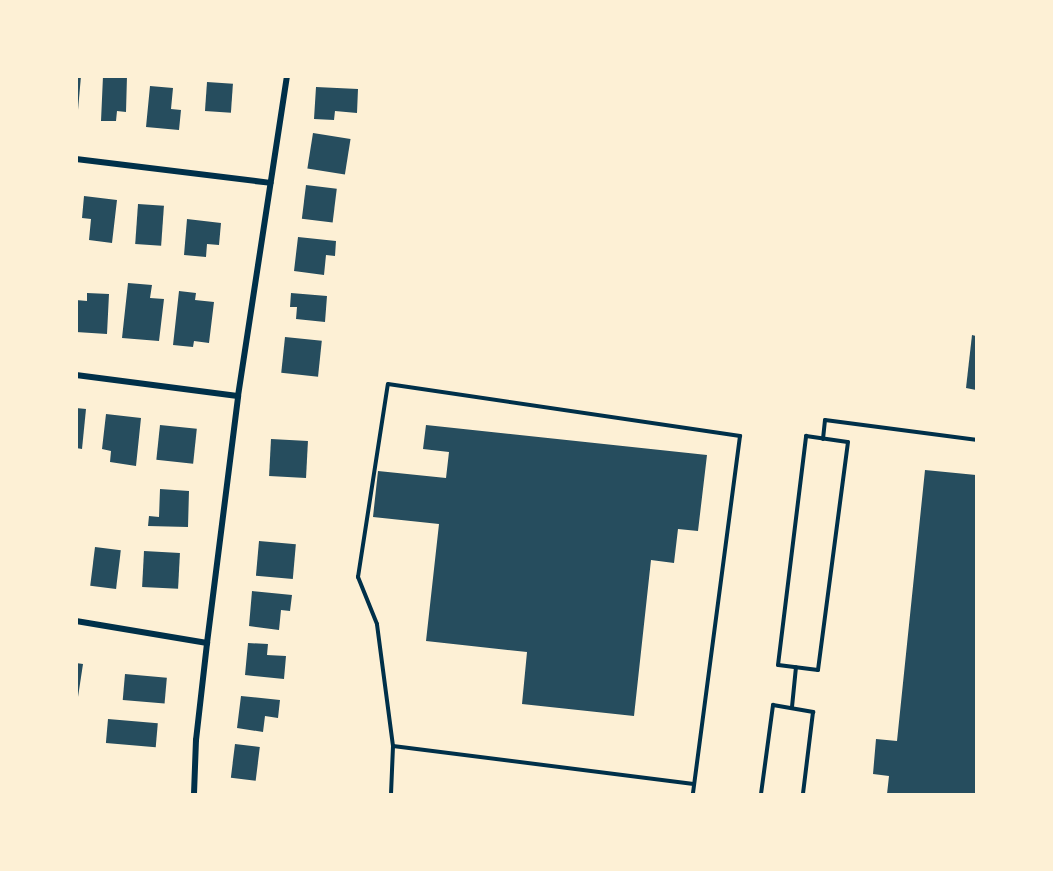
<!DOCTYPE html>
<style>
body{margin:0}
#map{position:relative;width:1053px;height:871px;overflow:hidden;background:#fdf0d5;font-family:"Open Sans",sans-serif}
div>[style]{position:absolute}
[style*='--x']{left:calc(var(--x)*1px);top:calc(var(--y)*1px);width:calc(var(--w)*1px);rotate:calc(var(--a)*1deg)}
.building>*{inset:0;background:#264d5e;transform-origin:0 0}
.service>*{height:4px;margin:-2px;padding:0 2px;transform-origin:2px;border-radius:2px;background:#003049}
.minor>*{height:6px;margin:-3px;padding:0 3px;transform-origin:3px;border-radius:3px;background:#003049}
span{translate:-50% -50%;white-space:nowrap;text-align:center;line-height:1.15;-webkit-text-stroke:4.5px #fdf0d5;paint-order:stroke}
.frame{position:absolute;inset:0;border:78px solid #fdf0d5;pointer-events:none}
</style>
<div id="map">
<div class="building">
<div style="clip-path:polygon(76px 76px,81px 76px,78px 110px,76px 110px)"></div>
<div style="clip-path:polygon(103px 76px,127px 76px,126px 112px,117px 111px,116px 121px,101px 121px)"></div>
<div style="left:207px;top:82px;width:26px;height:29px;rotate:4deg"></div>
<div style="clip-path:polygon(150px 86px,173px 88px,171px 109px,181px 110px,179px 130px,146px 127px)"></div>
<div style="clip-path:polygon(316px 87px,358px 89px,357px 113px,335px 111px,334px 120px,314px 119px)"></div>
<div style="left:313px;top:133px;width:38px;height:36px;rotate:9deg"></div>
<div style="left:306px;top:185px;width:31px;height:34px;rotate:7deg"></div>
<div style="clip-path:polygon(84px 196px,117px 200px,112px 243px,89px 240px,91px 219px,82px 218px)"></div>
<div style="left:138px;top:204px;width:26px;height:40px;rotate:4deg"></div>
<div style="clip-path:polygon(187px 219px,221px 223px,219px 245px,207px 244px,206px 257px,184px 255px)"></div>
<div style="clip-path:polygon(298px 237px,336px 241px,335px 256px,326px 255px,324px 275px,294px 271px)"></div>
<div style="clip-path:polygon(128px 283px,152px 285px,150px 298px,164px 299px,159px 341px,122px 338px)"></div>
<div style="clip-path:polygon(179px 291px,196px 293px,195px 300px,214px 302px,209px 343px,194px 341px,193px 347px,173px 345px)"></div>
<div style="clip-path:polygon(87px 293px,109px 294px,107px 334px,76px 332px,76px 300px,87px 301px)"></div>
<div style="clip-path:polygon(291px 293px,327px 296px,325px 322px,296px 319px,297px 307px,290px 307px)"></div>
<div style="clip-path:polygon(972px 335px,976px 336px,976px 390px,966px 388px)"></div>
<div style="left:285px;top:337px;width:37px;height:36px;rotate:6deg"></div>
<div style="clip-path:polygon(76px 408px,86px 409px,82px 449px,76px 448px)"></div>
<div style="clip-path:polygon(106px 414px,141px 418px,136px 466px,110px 462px,111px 451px,102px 449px)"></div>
<div style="left:160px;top:425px;width:37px;height:35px;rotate:6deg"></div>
<div style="clip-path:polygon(426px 425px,707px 455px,698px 531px,678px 529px,674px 563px,651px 560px,634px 716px,522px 704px,527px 652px,426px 641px,439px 524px,373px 517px,378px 471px,446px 478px,449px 452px,423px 449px)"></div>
<div style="left:271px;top:439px;width:37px;height:37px;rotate:3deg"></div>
<div style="clip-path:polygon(925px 470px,976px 475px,976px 794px,887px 794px,889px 776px,873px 774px,876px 739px,897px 741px)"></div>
<div style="clip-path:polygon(160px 489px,189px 491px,188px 527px,148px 526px,149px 516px,159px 517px)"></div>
<div style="left:259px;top:541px;width:37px;height:35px;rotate:5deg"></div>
<div style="left:95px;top:547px;width:26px;height:39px;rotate:7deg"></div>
<div style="left:144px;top:551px;width:36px;height:36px;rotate:3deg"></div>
<div style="clip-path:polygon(252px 591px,292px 595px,290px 611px,281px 610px,279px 630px,249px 626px)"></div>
<div style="clip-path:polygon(248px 643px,268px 644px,267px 655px,286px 656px,284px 679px,245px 675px)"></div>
<div style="clip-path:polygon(76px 663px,83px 664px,78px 697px,76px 697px)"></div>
<div style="left:125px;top:674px;width:42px;height:26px;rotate:5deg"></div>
<div style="clip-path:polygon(241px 696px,280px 700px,278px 718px,265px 716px,263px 732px,237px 728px)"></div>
<div style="left:108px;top:719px;width:50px;height:24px;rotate:5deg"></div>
<div style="left:235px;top:744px;width:25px;height:34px;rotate:7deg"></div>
</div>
<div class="service">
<div style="--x:806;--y:436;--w:42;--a:8.1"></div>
<div style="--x:848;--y:442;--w:230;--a:97.5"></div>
<div style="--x:818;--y:670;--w:40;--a:-172.9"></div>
<div style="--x:778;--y:665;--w:231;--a:-83"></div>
<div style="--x:823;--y:439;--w:19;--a:-84"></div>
<div style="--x:825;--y:420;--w:152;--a:7.5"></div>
<div style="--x:792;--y:707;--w:40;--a:-84.3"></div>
<div style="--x:393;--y:746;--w:303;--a:7.2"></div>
<div style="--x:391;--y:794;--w:48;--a:-87.6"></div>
<div style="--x:393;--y:746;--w:123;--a:-97.5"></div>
<div style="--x:377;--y:624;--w:51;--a:-112"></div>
<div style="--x:358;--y:577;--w:195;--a:-81.2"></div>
<div style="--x:388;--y:384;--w:356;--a:8.4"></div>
<div style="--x:740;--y:436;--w:361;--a:97.5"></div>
<div style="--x:761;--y:794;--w:90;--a:-82.3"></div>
<div style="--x:773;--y:705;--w:41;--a:9.9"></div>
<div style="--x:813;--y:712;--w:83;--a:97"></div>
</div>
<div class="minor">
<div style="--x:76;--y:159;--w:196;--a:7"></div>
<div style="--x:76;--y:375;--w:163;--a:7.4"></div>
<div style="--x:76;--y:621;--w:133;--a:9.5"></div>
<div style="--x:194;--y:794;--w:54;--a:-87.9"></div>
<div style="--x:196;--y:740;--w:98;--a:-83.5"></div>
<div style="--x:207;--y:643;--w:249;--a:-82.8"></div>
<div style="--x:238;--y:396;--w:324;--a:-81.3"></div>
</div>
<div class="frame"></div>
</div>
